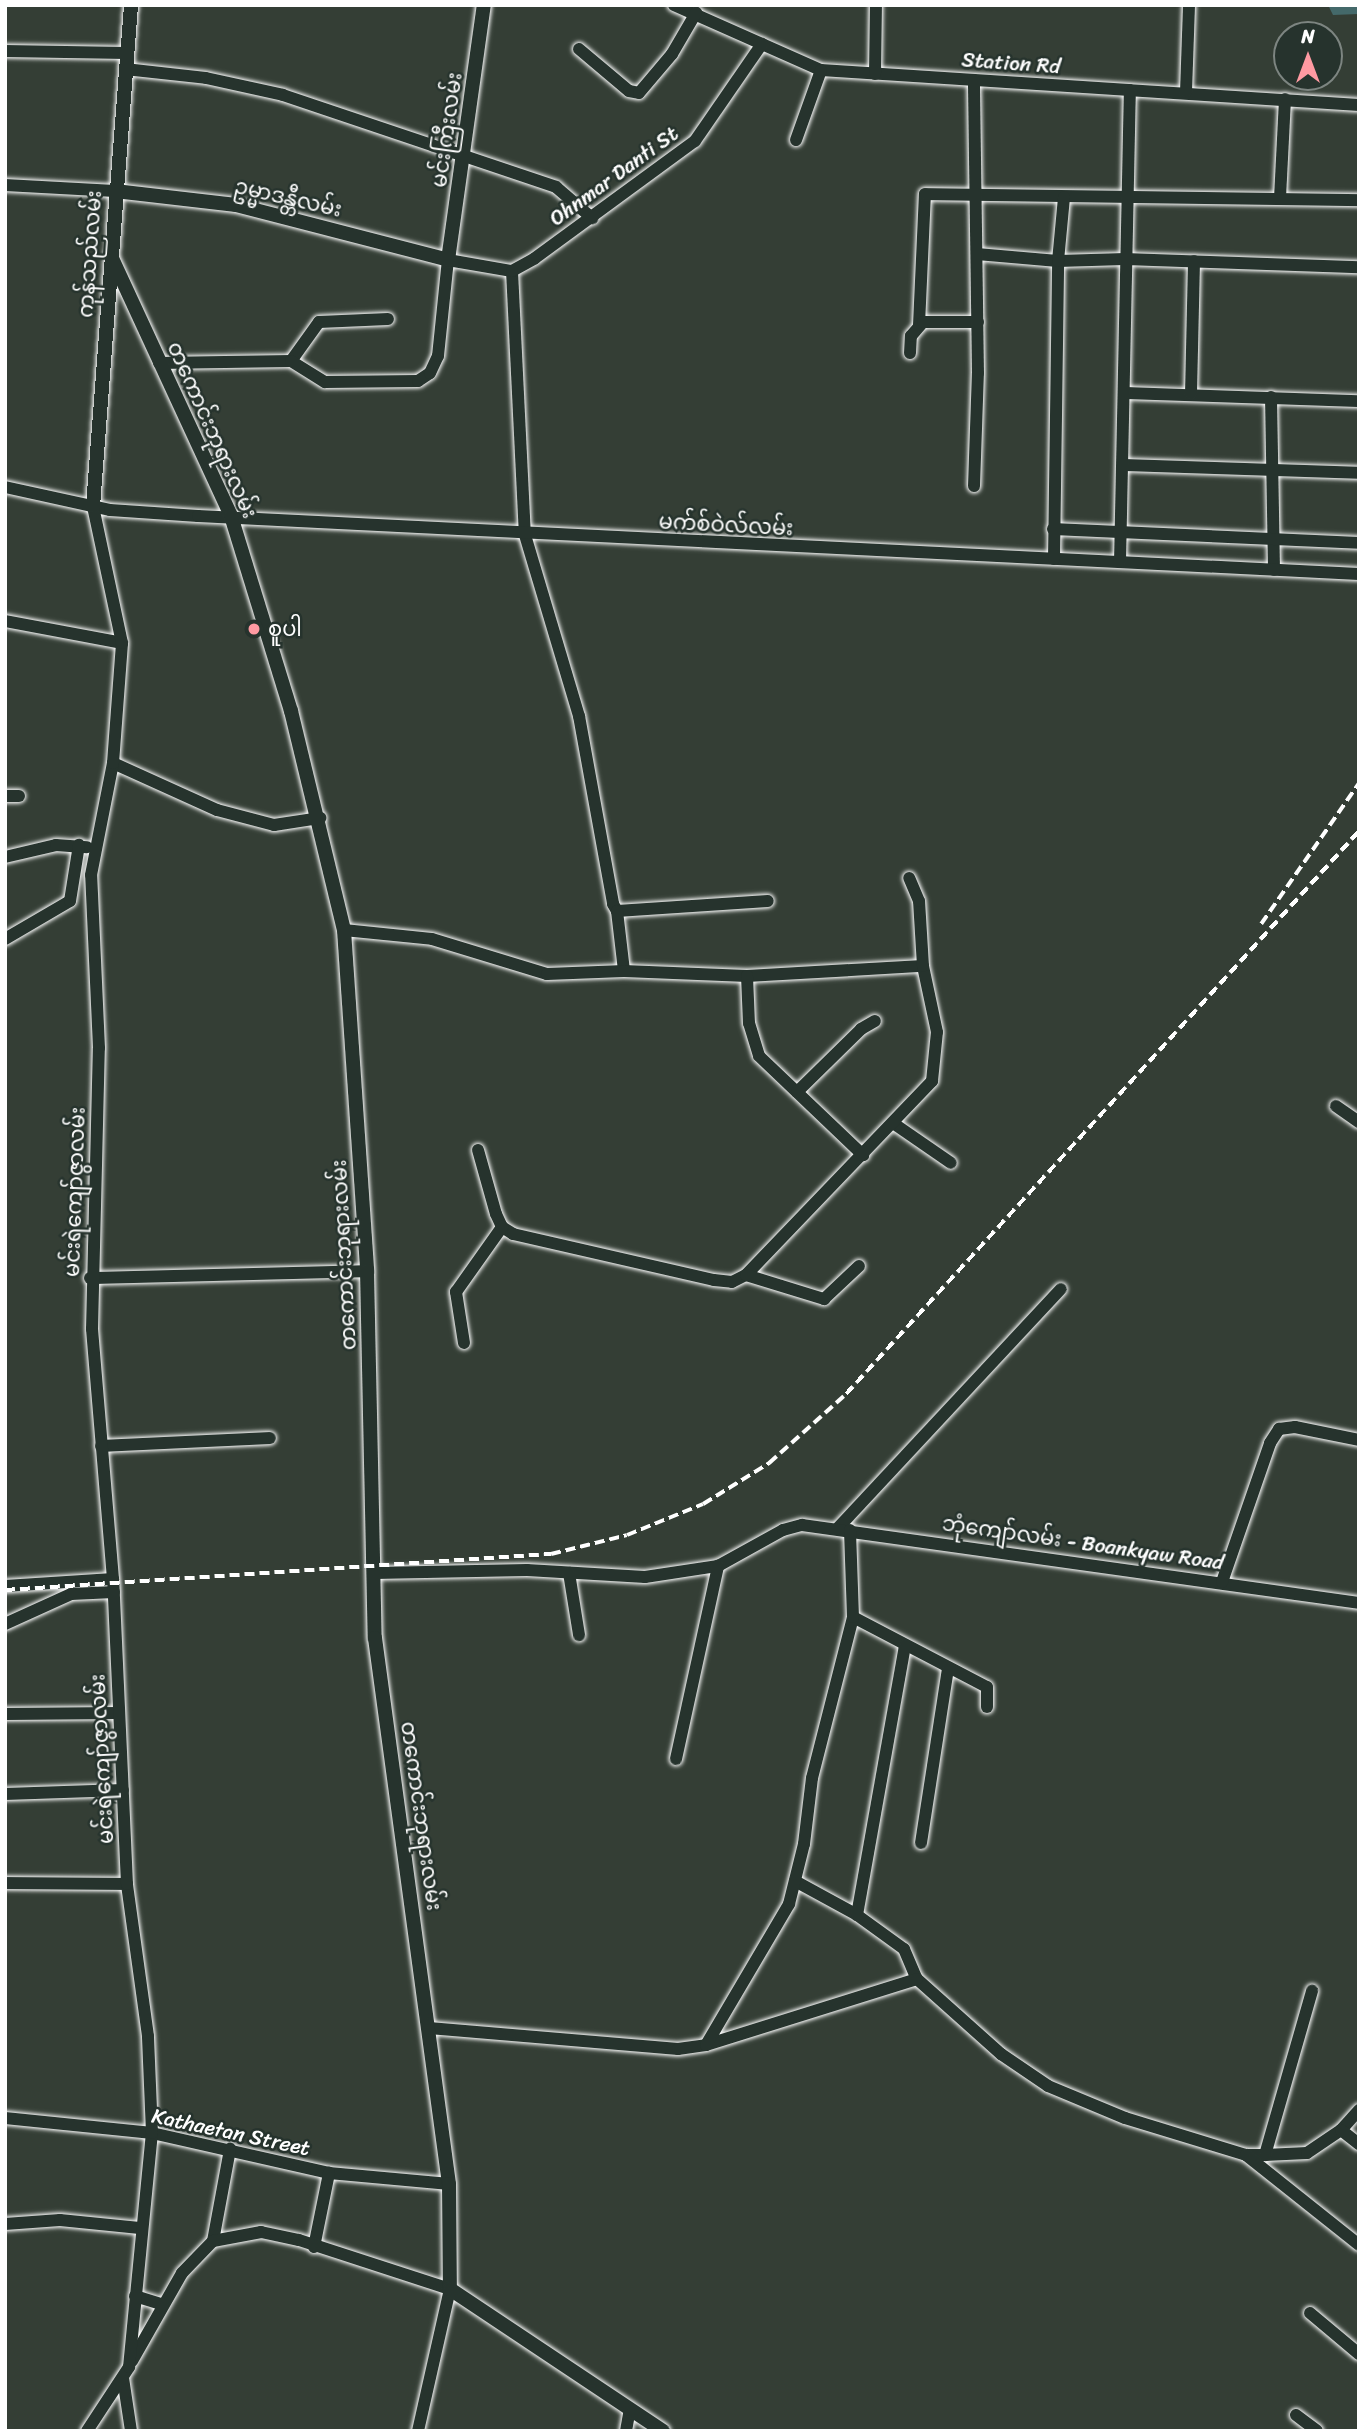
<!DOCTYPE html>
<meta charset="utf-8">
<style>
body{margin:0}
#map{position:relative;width:1364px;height:2436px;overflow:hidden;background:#343e35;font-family:Sriracha,"Noto Sans Myanmar",sans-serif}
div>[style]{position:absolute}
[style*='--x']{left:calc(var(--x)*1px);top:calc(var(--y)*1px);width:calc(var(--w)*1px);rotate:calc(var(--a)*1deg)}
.water>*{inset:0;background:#44696a}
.roads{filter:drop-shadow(0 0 2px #fff) drop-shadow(0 0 2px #fff)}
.minor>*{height:12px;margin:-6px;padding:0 6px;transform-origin:6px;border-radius:6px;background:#26332d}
.major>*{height:14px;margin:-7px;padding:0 7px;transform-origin:7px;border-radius:7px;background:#26332d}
.rail>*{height:3.5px;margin-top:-1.75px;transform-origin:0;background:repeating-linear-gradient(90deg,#fff 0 10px,transparent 0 15px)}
.dots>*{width:19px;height:19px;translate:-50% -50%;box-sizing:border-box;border:4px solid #26332d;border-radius:50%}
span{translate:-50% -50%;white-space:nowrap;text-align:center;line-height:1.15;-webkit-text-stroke:5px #26332d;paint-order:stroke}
.street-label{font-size:21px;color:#fff}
.poi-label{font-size:21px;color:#fff}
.left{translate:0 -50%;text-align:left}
.frame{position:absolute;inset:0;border:7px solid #fff;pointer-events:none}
.north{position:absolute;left:1273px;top:21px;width:70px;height:70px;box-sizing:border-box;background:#26332d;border:2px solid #7d8581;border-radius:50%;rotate:0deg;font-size:19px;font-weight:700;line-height:28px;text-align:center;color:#fff}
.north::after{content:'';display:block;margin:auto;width:24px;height:32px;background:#ff9aa2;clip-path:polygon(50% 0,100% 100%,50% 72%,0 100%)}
</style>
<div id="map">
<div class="water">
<div style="clip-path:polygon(1328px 5px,1359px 5px,1359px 14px,1333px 15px)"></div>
</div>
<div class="roads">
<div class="minor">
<div style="--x:674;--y:5;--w:161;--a:23.9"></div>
<div style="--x:821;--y:70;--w:539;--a:3.72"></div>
<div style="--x:579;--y:49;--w:65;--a:40"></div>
<div style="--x:629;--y:91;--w:10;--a:11"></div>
<div style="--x:639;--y:93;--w:51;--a:-49.8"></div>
<div style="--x:672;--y:54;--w:48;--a:-59.7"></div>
<div style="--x:5;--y:51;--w:121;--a:0.9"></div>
<div style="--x:125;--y:69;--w:81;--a:6.3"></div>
<div style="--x:206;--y:78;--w:79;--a:12.4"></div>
<div style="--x:283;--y:95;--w:288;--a:18.6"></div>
<div style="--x:556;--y:187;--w:48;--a:40.7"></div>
<div style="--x:875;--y:74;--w:69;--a:-89.2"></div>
<div style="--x:1186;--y:92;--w:87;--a:-88"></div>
<div style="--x:796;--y:140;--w:74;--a:-70.3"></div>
<div style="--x:5;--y:185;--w:110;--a:3.1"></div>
<div style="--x:1280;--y:198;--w:99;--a:-87.1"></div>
<div style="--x:977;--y:254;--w:81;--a:4.9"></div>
<div style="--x:1058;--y:261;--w:67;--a:-1.7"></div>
<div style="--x:1125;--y:259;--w:234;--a:2"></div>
<div style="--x:512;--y:271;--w:264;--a:87.2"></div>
<div style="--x:525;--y:535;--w:189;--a:73.4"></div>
<div style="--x:579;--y:716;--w:191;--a:79.7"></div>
<div style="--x:613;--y:904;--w:8;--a:60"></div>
<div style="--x:617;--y:911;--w:151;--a:-3.8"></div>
<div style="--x:919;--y:325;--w:131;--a:-87.4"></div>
<div style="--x:925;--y:194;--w:434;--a:0.8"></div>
<div style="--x:910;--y:353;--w:17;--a:-87"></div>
<div style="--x:911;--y:336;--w:18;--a:-49"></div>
<div style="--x:923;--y:322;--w:55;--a:0"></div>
<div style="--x:291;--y:361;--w:48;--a:-54.3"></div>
<div style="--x:319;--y:322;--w:69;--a:-2.5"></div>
<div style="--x:159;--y:363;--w:132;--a:-0.9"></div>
<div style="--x:291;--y:361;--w:40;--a:32"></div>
<div style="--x:325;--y:382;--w:93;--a:-0.6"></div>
<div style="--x:418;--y:381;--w:14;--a:-34"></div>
<div style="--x:430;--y:373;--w:19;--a:-65"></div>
<div style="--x:438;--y:356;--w:97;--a:-84.1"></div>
<div style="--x:448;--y:260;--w:65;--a:9.8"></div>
<div style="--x:512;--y:271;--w:26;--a:-29"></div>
<div style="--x:535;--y:258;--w:198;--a:-36.2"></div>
<div style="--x:695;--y:141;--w:118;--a:-55.4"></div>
<div style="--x:1125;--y:393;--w:234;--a:2"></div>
<div style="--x:1191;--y:394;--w:133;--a:-88.7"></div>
<div style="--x:1271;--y:397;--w:173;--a:89"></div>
<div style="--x:1123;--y:465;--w:236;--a:1.9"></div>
<div style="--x:974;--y:486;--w:113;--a:-88"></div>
<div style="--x:978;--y:373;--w:293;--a:-90.8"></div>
<div style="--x:5;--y:487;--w:107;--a:12.4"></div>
<div style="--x:110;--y:510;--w:88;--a:3.9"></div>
<div style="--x:198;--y:516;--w:1162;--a:2.86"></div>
<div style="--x:1053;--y:529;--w:306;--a:2.6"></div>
<div style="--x:1054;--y:559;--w:298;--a:-89.2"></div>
<div style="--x:1058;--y:261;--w:64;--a:-84.6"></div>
<div style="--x:1120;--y:562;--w:472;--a:-88.8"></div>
<div style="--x:5;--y:621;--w:119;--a:10.6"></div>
<div style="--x:113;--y:763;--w:114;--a:24.3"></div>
<div style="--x:217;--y:810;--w:59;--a:14.7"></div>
<div style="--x:274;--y:825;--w:47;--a:-8.7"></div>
<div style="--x:5;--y:796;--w:14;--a:0"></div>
<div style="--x:5;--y:857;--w:52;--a:-13.2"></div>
<div style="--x:56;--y:845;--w:31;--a:4"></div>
<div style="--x:617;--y:911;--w:60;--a:83.3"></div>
<div style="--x:344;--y:930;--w:88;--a:5.8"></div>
<div style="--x:432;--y:939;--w:120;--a:16.9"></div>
<div style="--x:547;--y:974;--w:77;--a:-2.2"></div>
<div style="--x:624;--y:971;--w:123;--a:2.3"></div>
<div style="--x:747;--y:976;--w:176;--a:-3.3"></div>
<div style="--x:5;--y:939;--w:75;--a:-30.3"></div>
<div style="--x:70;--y:901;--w:57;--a:-80.9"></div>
<div style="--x:747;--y:976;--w:47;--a:87.6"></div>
<div style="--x:749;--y:1023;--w:34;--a:73"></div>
<div style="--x:759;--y:1056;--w:144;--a:43.6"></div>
<div style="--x:797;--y:1092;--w:90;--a:-44.5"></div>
<div style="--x:861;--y:1029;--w:16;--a:-30"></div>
<div style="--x:1336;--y:1106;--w:28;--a:35"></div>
<div style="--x:893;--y:1123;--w:70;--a:34.6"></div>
<div style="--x:478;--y:1150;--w:66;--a:74.3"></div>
<div style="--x:496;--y:1214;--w:14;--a:65"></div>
<div style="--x:502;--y:1227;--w:13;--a:32"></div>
<div style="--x:513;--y:1234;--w:206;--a:12.9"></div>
<div style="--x:714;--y:1280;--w:18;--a:6"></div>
<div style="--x:732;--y:1282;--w:16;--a:-27"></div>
<div style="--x:746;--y:1275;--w:269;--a:-46.2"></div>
<div style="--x:932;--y:1081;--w:49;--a:-84.2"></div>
<div style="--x:937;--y:1032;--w:67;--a:-102"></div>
<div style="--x:923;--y:966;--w:65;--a:-93.5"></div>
<div style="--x:919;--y:901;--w:25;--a:-113"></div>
<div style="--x:746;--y:1275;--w:82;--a:17.1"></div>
<div style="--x:824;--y:1299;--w:48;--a:-43.3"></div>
<div style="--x:90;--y:1278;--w:277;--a:-1.4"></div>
<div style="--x:464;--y:1343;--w:52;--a:-98.9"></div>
<div style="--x:456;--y:1292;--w:80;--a:-54.7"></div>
<div style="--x:101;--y:1446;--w:169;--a:-2.7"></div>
<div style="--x:837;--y:1529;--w:328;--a:-47"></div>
<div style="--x:375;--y:1573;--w:152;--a:-1.1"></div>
<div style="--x:527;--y:1570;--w:118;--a:3.4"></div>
<div style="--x:645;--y:1577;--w:74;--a:-8.6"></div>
<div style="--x:718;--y:1566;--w:74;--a:-29"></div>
<div style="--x:783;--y:1530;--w:20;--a:-15"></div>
<div style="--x:802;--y:1525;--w:562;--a:7.97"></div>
<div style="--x:569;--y:1573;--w:63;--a:80.8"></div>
<div style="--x:1222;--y:1582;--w:147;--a:-70.9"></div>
<div style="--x:1270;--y:1443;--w:17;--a:-57"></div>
<div style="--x:1279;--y:1429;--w:16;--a:-7"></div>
<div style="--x:1295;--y:1427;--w:65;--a:11.5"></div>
<div style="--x:5;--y:1586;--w:108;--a:-3.7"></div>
<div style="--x:853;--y:1617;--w:151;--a:27.6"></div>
<div style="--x:987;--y:1687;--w:20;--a:90"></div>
<div style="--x:5;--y:1624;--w:72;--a:-24.4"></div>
<div style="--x:71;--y:1594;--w:43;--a:-2.7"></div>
<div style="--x:5;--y:1714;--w:114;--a:-0.5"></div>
<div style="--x:676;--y:1759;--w:198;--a:-77.7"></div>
<div style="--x:5;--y:1794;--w:118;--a:-1.9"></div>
<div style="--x:921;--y:1843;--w:177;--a:-81.2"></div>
<div style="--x:795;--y:1881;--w:71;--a:28.7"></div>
<div style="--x:857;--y:1915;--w:58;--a:35.9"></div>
<div style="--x:904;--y:1949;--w:33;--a:67"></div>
<div style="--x:917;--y:1979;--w:113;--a:41.8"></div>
<div style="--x:1001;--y:2054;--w:57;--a:34.2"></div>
<div style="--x:1048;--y:2086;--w:83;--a:22.6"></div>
<div style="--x:1125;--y:2118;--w:127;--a:17"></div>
<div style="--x:1246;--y:2155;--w:19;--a:0"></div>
<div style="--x:1265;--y:2155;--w:42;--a:-2.7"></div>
<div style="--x:1307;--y:2153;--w:41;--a:-34.1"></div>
<div style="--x:1341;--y:2130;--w:27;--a:-48"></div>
<div style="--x:5;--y:1883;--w:122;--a:0.5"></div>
<div style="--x:857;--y:1915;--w:274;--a:-79.9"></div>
<div style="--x:429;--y:2028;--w:250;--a:4.8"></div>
<div style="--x:678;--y:2049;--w:28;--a:-8"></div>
<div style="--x:706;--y:2045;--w:221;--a:-17.4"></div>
<div style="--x:706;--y:2045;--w:164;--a:-59.5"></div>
<div style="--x:789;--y:1904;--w:62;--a:-76"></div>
<div style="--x:804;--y:1844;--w:66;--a:-83.1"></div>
<div style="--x:812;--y:1778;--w:166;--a:-75.7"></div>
<div style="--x:853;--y:1617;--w:87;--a:-92"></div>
<div style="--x:5;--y:2118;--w:148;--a:5.8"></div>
<div style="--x:152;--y:2133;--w:181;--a:12.7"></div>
<div style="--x:329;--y:2173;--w:121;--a:5.2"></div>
<div style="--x:1341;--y:2130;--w:23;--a:38"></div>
<div style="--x:1246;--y:2155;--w:144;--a:38.5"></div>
<div style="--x:1265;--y:2155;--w:171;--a:-74"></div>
<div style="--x:5;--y:2224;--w:55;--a:-4.2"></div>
<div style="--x:60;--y:2220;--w:80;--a:5.7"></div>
<div style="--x:213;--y:2241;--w:94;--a:-79.5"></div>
<div style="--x:314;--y:2247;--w:76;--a:-78.5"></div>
<div style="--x:135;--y:2296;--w:27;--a:17"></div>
<div style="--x:1310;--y:2313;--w:64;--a:39.9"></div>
<div style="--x:132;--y:2361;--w:101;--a:-60.4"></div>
<div style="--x:182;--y:2273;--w:45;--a:-45.9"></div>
<div style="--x:213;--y:2241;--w:49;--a:-10.6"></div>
<div style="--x:261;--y:2232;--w:39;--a:12"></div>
<div style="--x:299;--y:2240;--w:159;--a:18"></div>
<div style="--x:450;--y:2289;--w:146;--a:102.7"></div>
<div style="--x:123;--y:2378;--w:54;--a:81.4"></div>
<div style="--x:1296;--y:2415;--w:26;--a:37"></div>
<div style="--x:87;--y:2431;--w:77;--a:-56.7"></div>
<div style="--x:129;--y:2367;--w:235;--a:-84.4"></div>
<div style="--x:152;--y:2133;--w:97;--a:-92.4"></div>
<div style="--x:148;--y:2036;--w:153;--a:-97.9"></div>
<div style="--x:127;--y:1884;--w:305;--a:-92.6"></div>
<div style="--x:113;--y:1579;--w:251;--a:-94.8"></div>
<div style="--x:92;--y:1329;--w:281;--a:-88.6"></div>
<div style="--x:99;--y:1048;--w:173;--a:-92.6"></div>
<div style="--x:91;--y:875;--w:114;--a:-78.9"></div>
<div style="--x:113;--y:763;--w:120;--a:-85.7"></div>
<div style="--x:122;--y:643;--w:140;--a:-102"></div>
<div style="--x:626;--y:2431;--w:22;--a:-80"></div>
</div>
<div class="major">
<div style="--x:115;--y:191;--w:122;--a:6.6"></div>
<div style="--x:236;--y:205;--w:219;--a:14.5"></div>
<div style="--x:448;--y:260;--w:258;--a:-82"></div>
<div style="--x:111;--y:256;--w:286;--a:65.2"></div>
<div style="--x:231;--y:516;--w:204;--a:72.9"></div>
<div style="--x:291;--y:711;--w:225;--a:76.4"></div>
<div style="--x:344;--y:930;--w:342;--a:86.1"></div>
<div style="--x:367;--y:1271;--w:367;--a:88.8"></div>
<div style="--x:375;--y:1638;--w:551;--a:82.28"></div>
<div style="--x:449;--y:2184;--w:105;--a:89.5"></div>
<div style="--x:450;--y:2289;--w:256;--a:33.7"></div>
<div style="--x:93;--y:506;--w:502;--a:-85.66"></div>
</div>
</div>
<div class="rail">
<div style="--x:1261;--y:924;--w:172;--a:-55.2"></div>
<div style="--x:5;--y:1590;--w:547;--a:-3.77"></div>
<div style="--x:551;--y:1554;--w:78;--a:-14"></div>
<div style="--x:627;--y:1535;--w:82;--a:-22.2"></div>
<div style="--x:703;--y:1504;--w:78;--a:-31.8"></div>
<div style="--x:769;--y:1463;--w:103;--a:-41.9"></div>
<div style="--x:846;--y:1394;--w:762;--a:-47.66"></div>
</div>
<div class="dots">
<div style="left:254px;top:629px;background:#ff9aa2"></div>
</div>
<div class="street-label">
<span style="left:1011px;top:63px;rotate:4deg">Station Rd</span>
<span style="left:447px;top:130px;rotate:-82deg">မင်းကြီးလမ်း</span>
<span style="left:614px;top:176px;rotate:-36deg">Ohnmar Danti St</span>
<span style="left:288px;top:198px;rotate:13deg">ဥမ္မာဒန္တီလမ်း</span>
<span style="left:90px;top:254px;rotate:-86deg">ကုန်သည်လမ်း</span>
<span style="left:212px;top:430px;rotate:66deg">တကောင်းဘုရားလမ်း</span>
<span style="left:726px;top:525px;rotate:3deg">မက်စ်ဝဲလ်လမ်း</span>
<span style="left:75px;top:1192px;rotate:-88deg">မင်းရဲကျော်ဇွာလမ်း</span>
<span style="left:344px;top:1255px;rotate:-93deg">တကောင်းဘုရားလမ်း</span>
<span style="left:1083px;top:1543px;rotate:8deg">ဘုံကျော်လမ်း - Boankyaw Road</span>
<span style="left:102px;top:1759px;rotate:-93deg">မင်းရဲကျော်ဇွာလမ်း</span>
<span style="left:421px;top:1816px;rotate:82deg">တကောင်းဘုရားလမ်း</span>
<span style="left:231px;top:2132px;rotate:12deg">Kathaetan Street</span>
</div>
<div class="poi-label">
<span class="left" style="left:268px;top:629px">စူပါ</span>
</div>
<div class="frame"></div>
<div class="north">N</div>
</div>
